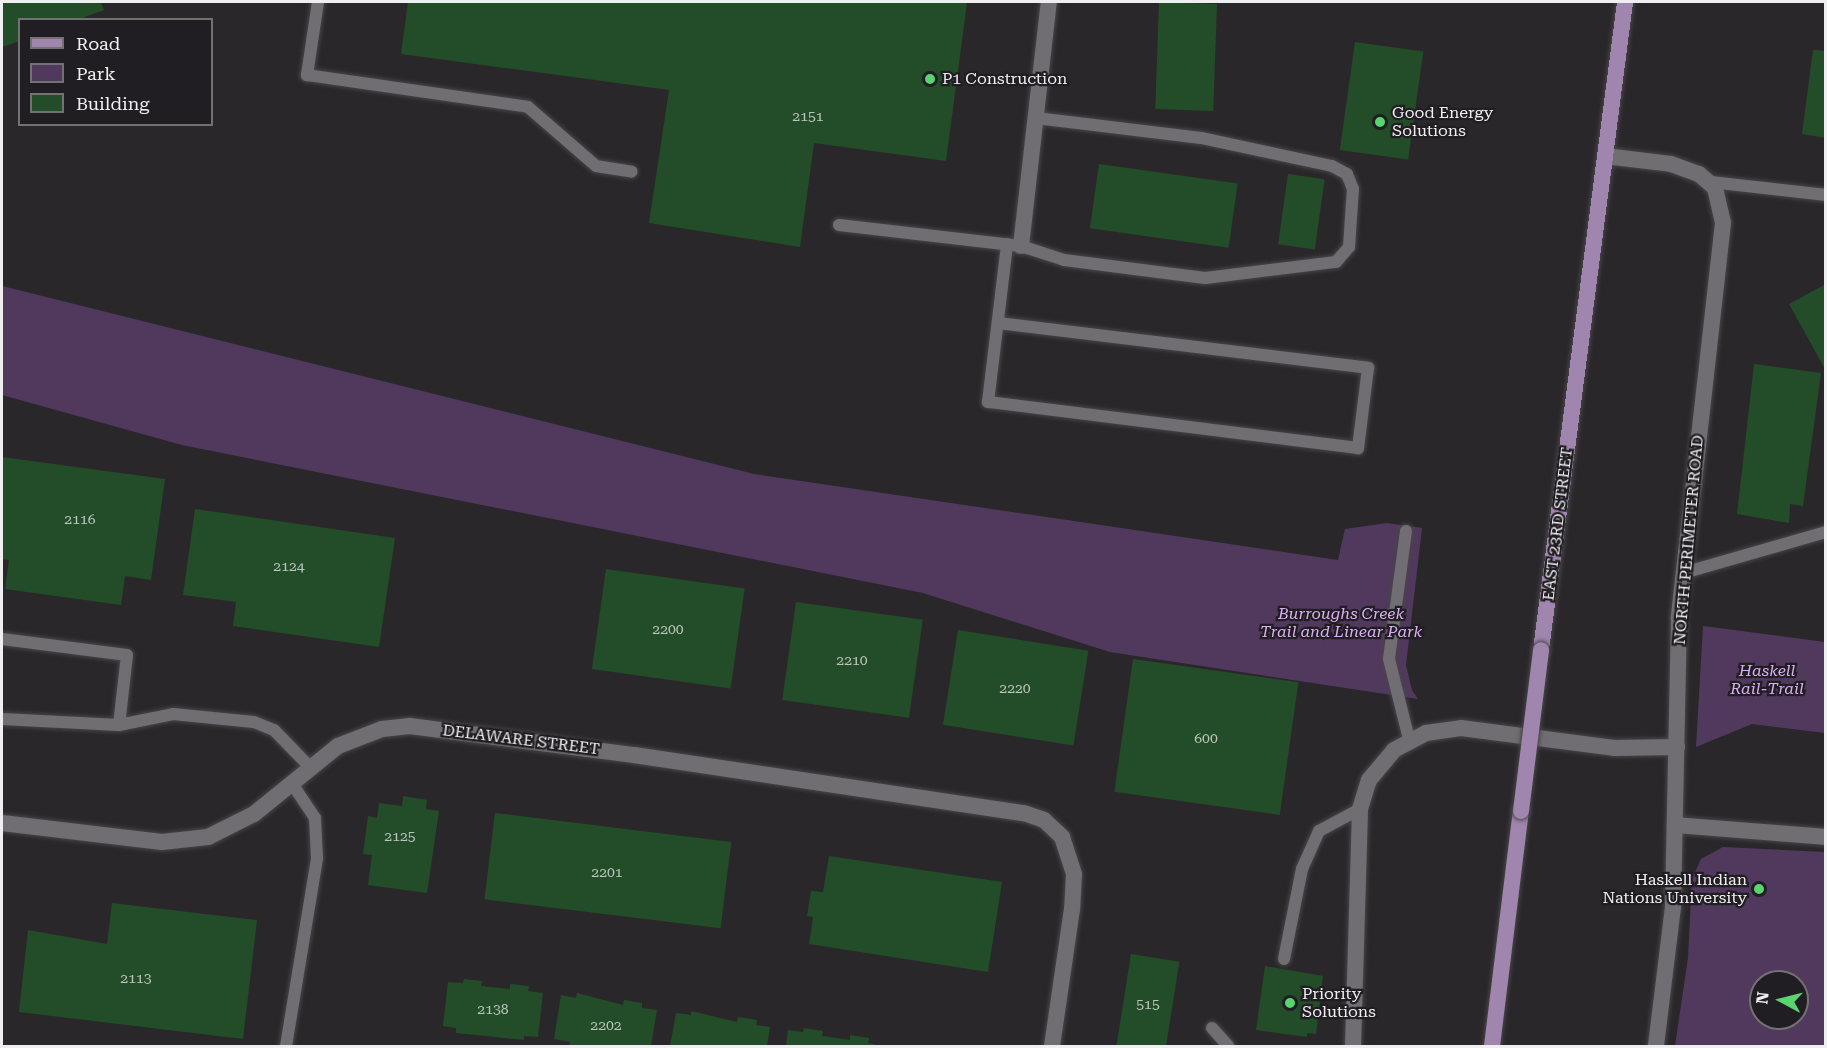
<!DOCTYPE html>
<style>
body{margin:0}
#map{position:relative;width:1827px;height:1048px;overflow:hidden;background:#2a272b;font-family:"Roboto Serif",serif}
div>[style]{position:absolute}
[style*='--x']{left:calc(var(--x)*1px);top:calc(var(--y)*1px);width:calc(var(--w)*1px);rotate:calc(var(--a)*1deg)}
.green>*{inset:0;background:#51395e}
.building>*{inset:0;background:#234d29;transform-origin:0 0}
.roads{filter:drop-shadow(0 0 2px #484549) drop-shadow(0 0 2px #484549)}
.service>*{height:12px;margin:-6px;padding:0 6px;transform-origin:6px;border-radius:6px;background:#706e72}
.minor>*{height:16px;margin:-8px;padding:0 8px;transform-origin:8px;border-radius:8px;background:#706e72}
.primary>*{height:16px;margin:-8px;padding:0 8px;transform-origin:8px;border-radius:8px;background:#a085af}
.bridges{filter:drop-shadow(0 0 2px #484549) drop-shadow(0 0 2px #484549)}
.primary-bridge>*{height:16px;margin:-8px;padding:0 8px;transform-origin:8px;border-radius:8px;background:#a085af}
.dots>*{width:16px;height:16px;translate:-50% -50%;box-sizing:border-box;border:3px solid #201e22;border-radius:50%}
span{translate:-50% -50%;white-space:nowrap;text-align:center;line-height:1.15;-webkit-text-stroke:4.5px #201e22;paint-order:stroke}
.number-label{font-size:14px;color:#bcc6be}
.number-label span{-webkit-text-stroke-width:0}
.poi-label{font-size:16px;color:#efeef0}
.left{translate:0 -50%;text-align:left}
.right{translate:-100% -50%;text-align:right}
.street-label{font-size:16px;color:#efeef0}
.park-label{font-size:16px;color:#dcaff4;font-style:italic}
.frame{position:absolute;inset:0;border:3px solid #efeef0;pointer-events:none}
.legend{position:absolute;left:18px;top:18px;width:195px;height:108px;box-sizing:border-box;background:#201e22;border:2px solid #737174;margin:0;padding:8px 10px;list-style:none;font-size:18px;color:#efeef0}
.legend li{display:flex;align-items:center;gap:12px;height:30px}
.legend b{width:30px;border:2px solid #737174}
.north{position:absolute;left:1749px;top:970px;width:60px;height:60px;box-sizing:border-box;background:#201e22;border:2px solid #737174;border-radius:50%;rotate:277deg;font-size:16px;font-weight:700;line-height:24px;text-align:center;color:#efeef0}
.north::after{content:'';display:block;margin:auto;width:21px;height:27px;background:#59d56f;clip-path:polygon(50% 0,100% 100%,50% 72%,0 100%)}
</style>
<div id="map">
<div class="green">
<div style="clip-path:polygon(2px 286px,754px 474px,1338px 560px,1345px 529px,1387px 523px,1422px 528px,1406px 665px,1412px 690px,1418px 699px,1110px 652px,923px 593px,182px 445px,2px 395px)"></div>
<div style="clip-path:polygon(1703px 626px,1825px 642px,1825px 733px,1752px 724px,1696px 747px)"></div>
<div style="clip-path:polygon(evenodd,1723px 847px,1825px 852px,1825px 1046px,1675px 1046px,1688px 958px,1692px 879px,1701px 859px,1723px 847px,1761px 982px,1797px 982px,1797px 1018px,1761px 1018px,1761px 982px)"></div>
</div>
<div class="building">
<div style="clip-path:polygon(2px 2px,101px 2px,104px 10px,77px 20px,20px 20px,20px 41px,2px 47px)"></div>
<div style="clip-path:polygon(408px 2px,967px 3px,946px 161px,814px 143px,800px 247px,649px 223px,669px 90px,401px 54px)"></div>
<div style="left:1159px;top:2px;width:58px;height:107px;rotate:2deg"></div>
<div style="left:1355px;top:42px;width:69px;height:109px;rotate:8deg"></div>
<div style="clip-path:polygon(1813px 50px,1826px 51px,1826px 138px,1802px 134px)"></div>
<div style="left:1099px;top:164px;width:140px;height:65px;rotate:8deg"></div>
<div style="left:1288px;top:174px;width:37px;height:71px;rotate:8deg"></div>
<div style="clip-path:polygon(1826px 284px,1826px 366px,1824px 367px,1789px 304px)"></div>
<div style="clip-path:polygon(1754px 364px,1821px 373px,1803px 506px,1790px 504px,1789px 523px,1737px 514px)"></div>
<div style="clip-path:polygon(2px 457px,165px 479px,151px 580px,125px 576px,121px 605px,5px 589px,9px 560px,2px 559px)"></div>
<div style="clip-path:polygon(195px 509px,395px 538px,379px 647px,233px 626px,236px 602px,183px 595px)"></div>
<div style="left:606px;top:569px;width:140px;height:101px;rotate:8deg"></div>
<div style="left:796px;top:602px;width:128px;height:99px;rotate:8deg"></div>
<div style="left:958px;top:630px;width:132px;height:96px;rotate:9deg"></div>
<div style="left:1133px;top:659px;width:167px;height:134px;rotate:8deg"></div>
<div style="clip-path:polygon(403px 796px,427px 800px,426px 809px,439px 811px,427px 893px,368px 885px,372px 855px,363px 854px,368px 816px,377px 818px,379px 803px,402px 806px)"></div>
<div style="left:495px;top:813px;width:238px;height:87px;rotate:7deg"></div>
<div style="clip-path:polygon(829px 856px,1002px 882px,988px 972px,809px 944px,813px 917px,807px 916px,811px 891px,823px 892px)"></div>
<div style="clip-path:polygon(112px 903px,257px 920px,243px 1039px,19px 1012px,28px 930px,107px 944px)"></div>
<div style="left:1131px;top:954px;width:49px;height:93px;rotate:9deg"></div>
<div style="clip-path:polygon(1265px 966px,1323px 976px,1316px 1034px,1307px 1033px,1307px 1037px,1256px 1030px)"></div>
<div style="clip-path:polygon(464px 979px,482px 981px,481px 986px,510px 989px,510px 984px,529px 986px,528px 991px,543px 993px,538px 1037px,524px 1036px,524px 1040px,456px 1033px,456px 1028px,443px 1026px,448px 982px,463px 983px)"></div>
<div style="clip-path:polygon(577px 993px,623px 1005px,624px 1000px,642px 1003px,642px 1008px,657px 1010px,651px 1046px,569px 1046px,570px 1042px,554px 1039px,561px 995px,576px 998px)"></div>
<div style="clip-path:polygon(691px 1011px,737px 1022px,738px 1017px,757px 1020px,756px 1025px,770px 1027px,767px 1046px,670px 1046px,676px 1013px,691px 1015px)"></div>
<div style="clip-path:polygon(804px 1028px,823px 1031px,822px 1036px,850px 1040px,850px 1035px,869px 1038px,868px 1043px,882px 1046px,786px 1046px,788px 1030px,803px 1032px)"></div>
</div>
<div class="roads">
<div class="service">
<div style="--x:318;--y:2;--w:74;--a:98.6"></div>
<div style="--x:307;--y:75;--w:223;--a:8.2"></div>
<div style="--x:528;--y:107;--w:90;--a:40.9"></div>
<div style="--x:596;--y:166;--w:36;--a:9"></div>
<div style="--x:1711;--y:182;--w:116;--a:6.4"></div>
<div style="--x:839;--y:225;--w:183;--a:6.6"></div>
<div style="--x:1021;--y:246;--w:45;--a:18"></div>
<div style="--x:1064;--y:260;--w:142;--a:7.3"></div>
<div style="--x:1205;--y:278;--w:132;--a:-7"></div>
<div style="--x:1336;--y:262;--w:20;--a:-49"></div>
<div style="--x:1349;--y:247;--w:58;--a:-86.1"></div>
<div style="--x:1353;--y:189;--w:16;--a:-112"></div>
<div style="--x:1347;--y:174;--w:17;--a:-152"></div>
<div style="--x:1332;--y:166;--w:134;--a:-167.9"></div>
<div style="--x:1201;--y:138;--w:166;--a:-173.1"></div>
<div style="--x:998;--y:323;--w:373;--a:6.9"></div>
<div style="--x:1368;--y:368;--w:81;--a:97.1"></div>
<div style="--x:1358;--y:448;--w:373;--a:-172.9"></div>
<div style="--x:988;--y:402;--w:159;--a:-83.1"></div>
<div style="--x:1406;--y:531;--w:129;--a:97.6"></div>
<div style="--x:1389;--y:659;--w:82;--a:76"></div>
<div style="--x:1683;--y:573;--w:149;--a:-16"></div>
<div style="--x:2;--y:639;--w:126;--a:7.3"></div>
<div style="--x:127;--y:655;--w:70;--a:96.5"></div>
<div style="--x:2;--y:719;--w:117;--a:2.9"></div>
<div style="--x:119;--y:725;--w:55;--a:-11.5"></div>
<div style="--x:173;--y:714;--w:81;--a:5.6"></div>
<div style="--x:254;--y:722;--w:22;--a:22"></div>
<div style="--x:274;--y:730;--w:50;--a:45.8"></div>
<div style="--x:1284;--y:959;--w:92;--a:-78.7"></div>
<div style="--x:1302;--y:869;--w:42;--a:-65.9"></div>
<div style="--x:1319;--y:831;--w:47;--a:-28.2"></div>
<div style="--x:1212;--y:1028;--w:24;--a:48"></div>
<div style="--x:286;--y:1046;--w:191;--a:-80.6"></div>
<div style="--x:317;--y:858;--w:40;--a:-92.9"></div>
<div style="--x:315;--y:818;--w:43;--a:-123.7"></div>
</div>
<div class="minor">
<div style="--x:1605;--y:156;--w:66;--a:6.9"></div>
<div style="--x:1671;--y:164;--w:30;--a:20"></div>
<div style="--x:1699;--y:174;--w:21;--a:41"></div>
<div style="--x:1715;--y:188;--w:36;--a:77"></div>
<div style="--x:1723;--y:223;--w:397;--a:96.4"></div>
<div style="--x:1679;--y:618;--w:289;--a:91.2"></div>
<div style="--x:1673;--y:907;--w:140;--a:97"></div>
<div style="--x:1021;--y:246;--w:246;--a:-83.5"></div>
<div style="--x:2;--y:823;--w:161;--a:6.8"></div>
<div style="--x:162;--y:842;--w:46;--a:-6.2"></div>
<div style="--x:208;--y:837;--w:51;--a:-26.6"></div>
<div style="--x:254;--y:814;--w:108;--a:-39"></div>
<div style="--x:338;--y:746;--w:47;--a:-21.1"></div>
<div style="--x:382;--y:729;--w:28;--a:-6"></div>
<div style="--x:410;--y:726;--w:226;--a:7.4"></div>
<div style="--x:634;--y:755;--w:394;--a:8.5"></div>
<div style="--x:1024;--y:813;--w:21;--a:19"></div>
<div style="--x:1044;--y:820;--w:25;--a:43"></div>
<div style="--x:1062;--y:837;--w:39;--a:72"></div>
<div style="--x:1074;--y:874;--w:35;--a:93"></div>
<div style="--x:1072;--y:909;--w:138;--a:98.3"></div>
<div style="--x:1675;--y:825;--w:151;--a:4.5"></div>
<div style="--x:1353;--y:1046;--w:237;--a:-88.3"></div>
<div style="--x:1360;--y:809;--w:30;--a:-73"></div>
<div style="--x:1369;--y:780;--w:39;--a:-50"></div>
<div style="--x:1394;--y:750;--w:36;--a:-28"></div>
<div style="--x:1426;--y:733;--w:35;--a:-8"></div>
<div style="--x:1461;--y:728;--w:154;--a:7.4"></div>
<div style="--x:1614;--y:748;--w:63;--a:-0.9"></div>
</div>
<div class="primary">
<div style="--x:1541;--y:650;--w:653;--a:-82.61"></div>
<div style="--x:1492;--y:1046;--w:237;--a:-83"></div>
</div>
</div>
<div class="bridges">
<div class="primary-bridge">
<div style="--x:1521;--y:811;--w:162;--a:-82.9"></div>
</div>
</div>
<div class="dots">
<div style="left:930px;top:79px;background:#59d56f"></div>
<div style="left:1380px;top:122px;background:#59d56f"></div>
<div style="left:1759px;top:889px;background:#59d56f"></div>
<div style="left:1290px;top:1003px;background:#59d56f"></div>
</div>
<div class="number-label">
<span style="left:808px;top:116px">2151</span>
<span style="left:80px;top:519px">2116</span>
<span style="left:289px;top:566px">2124</span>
<span style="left:668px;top:629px">2200</span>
<span style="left:852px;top:660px">2210</span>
<span style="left:1015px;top:688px">2220</span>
<span style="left:1206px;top:738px">600</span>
<span style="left:400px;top:836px">2125</span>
<span style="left:607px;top:872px">2201</span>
<span style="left:136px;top:978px">2113</span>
<span style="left:1148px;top:1004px">515</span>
<span style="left:493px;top:1009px">2138</span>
<span style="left:606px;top:1025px">2202</span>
</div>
<div class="poi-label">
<span class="left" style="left:942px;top:79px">P1 Construction</span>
<span class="left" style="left:1392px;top:122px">Good Energy<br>Solutions</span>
<span class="right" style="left:1747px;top:889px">Haskell Indian<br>Nations University</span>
<span class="left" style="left:1302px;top:1003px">Priority<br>Solutions</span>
</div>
<div class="street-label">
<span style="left:1558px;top:524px;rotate:-83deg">EAST 23RD STREET</span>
<span style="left:1689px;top:540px;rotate:-85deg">NORTH PERIMETER ROAD</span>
<span style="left:521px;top:740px;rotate:7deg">DELAWARE STREET</span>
</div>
<div class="park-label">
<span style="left:1341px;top:623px">Burroughs Creek<br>Trail and Linear Park</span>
<span style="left:1767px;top:680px">Haskell<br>Rail-Trail</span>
</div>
<div class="frame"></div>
<ul class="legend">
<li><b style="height:8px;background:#a085af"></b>Road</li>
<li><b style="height:16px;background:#51395e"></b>Park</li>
<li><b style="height:16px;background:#234d29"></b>Building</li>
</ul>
<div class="north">N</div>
</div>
